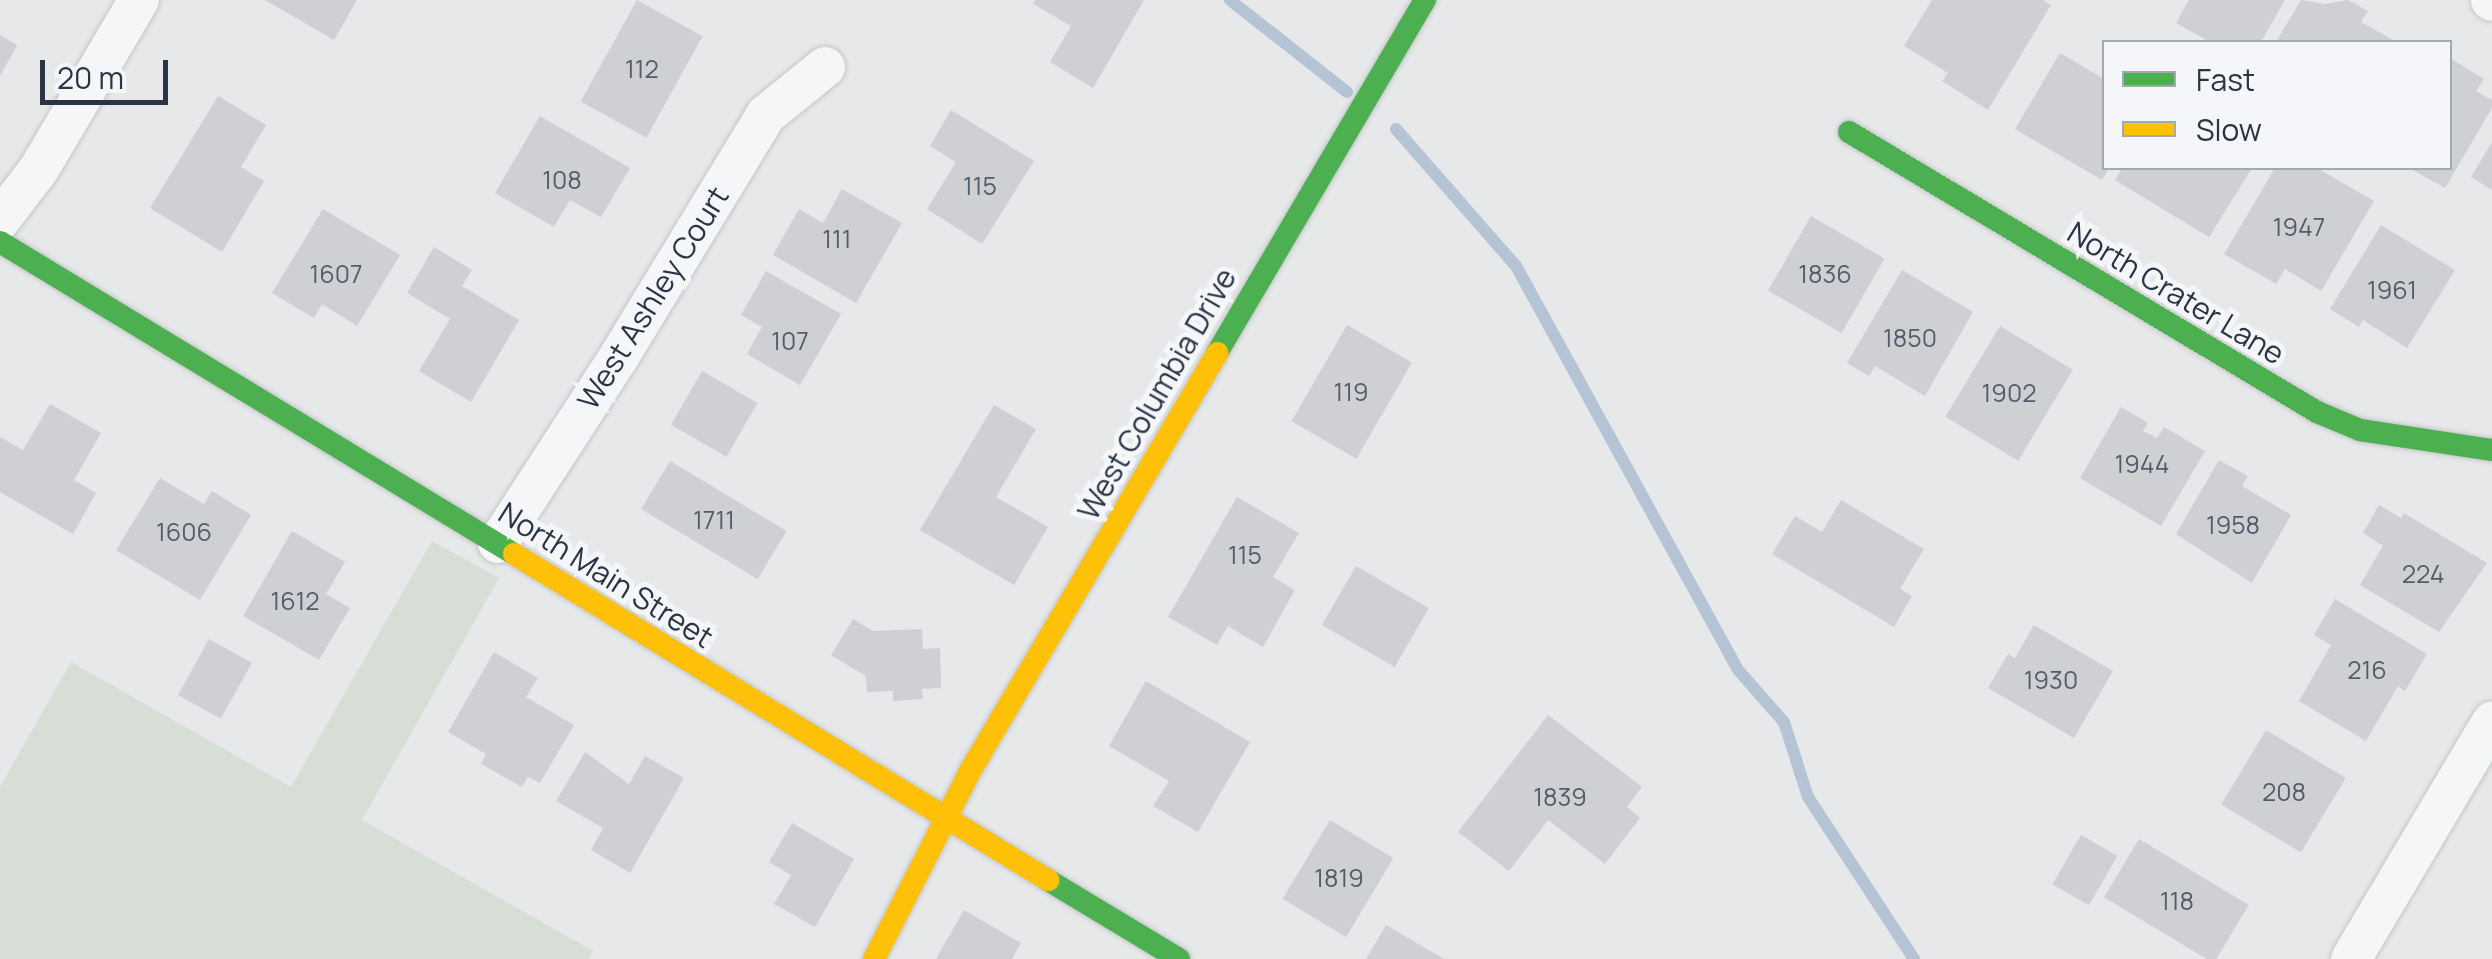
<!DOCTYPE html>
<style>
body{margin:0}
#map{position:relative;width:2492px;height:959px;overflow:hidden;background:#e6e8ea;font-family:Manrope,sans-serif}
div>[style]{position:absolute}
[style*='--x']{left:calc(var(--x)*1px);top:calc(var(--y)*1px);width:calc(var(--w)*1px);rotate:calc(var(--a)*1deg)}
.green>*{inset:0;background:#d6ded6}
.stream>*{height:12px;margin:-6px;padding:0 6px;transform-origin:6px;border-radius:6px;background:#b4c4d5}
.building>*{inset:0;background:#ced0d3;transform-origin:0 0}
.roads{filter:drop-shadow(0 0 2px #c4c6c8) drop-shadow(0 0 2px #c4c6c8)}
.street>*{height:40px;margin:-20px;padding:0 20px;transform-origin:20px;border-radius:20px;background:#f5f6f7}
.fast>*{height:22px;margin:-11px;padding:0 11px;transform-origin:11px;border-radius:11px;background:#4caf50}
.slow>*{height:22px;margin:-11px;padding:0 11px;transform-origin:11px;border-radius:11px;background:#ffc107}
span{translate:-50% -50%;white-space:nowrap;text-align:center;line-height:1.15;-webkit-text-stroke:10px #f4f6f9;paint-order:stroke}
.number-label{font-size:25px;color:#545c69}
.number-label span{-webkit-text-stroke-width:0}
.street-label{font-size:30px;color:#2b3445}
.legend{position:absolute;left:2102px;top:40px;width:350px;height:130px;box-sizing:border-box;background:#f4f6f9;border:2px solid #a4a8b1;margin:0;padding:12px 18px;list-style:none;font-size:30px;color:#2b3445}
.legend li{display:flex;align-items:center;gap:20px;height:50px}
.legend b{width:50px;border:2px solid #a4a8b1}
.scale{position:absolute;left:40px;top:60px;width:128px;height:45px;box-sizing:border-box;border:5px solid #2b3445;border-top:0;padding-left:12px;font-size:30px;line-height:35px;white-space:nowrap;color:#2b3445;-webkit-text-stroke:8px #f4f6f9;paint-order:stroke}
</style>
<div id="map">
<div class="green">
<div style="clip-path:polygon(432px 541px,499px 578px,362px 820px,593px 951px,589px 959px,0 959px,0 787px,71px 662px,291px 787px)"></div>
</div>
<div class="stream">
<div style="--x:1230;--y:0;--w:149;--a:38.2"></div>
<div style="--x:1396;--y:129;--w:182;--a:48.8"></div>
<div style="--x:1516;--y:266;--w:462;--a:61.2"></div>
<div style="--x:1739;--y:671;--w:68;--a:48.6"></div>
<div style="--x:1784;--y:722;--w:79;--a:72.3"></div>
<div style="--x:1808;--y:797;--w:194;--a:56.8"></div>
</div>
<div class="building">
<div style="clip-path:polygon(265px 0,357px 0,334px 40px)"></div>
<div style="left:637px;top:0;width:75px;height:116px;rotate:29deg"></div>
<div style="clip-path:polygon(1035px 0,1144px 0,1093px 88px,1050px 62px,1071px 26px,1033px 4px)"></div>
<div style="clip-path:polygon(1932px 0,2043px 0,2051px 5px,1988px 110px,1942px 81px,1948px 73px,1904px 46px)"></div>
<div style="clip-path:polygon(2189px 0,2285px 0,2261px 42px,2210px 42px,2176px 23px)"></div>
<div style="clip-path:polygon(2301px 0,2326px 4px,2348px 0,2368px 11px,2361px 22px,2397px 42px,2276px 42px)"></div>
<div style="clip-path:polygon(0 35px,17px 45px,0 76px)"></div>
<div style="clip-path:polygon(2060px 53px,2104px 79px,2104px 168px,2109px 168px,2102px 180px,2015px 129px)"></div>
<div style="clip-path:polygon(2450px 58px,2484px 79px,2476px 91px,2492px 100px,2492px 108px,2445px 188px,2409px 168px,2450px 168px)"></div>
<div style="clip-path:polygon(218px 96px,266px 125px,241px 167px,264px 181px,222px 252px,150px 208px)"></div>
<div style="clip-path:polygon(951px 110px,1034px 161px,982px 244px,927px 209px,956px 162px,930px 146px)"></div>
<div style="clip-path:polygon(540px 116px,630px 168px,601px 217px,570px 200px,554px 227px,495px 193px)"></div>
<div style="clip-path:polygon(2492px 142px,2492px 190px,2471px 177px)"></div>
<div style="clip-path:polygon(2122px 168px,2252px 168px,2209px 237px,2115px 180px)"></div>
<div style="clip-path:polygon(2275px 168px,2317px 168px,2374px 201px,2321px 291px,2285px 269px,2276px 284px,2224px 254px)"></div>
<div style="clip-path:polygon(842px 189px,902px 223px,856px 303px,773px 255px,799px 209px,823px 223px)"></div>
<div style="clip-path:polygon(323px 209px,400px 255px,357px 326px,322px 304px,314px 318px,272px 293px)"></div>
<div style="left:1811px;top:216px;width:85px;height:86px;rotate:30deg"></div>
<div style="clip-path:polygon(2381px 225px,2455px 270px,2407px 348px,2363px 320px,2359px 327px,2330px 309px)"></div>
<div style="clip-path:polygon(434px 247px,472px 270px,462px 286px,519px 320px,471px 402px,419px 371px,450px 319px,407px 293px)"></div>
<div style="clip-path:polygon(1902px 270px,1973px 312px,1925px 396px,1875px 366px,1869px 376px,1847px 363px)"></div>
<div style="clip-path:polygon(766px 271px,841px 314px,800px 385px,747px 354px,762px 327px,741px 315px)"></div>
<div style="left:1347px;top:325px;width:75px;height:111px;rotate:30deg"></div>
<div style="left:2000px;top:326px;width:85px;height:106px;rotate:31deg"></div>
<div style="left:702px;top:371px;width:64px;height:62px;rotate:30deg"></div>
<div style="clip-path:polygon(50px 404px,101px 433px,74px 480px,96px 493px,73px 534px,0 492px,0 437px,23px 450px)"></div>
<div style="clip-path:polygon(994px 405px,1036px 429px,996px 497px,1048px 527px,1014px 585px,920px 530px)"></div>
<div style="clip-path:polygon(2121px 407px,2148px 423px,2143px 431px,2157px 438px,2164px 427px,2205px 451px,2161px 526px,2080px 478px)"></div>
<div style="clip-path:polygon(2219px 460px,2248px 476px,2242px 486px,2291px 515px,2252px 583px,2176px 534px)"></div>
<div style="left:670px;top:461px;width:136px;height:56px;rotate:31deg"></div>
<div style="clip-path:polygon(160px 478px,204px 504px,212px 491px,251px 515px,200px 600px,116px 550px)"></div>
<div style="clip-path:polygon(1237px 497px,1299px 533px,1273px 577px,1295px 590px,1263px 647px,1228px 626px,1217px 645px,1168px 617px)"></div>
<div style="clip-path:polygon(1841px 500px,1924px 549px,1900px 589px,1912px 596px,1894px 627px,1772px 554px,1795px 516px,1822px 532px)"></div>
<div style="clip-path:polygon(2379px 505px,2401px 518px,2404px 513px,2487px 563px,2439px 632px,2360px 585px,2383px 546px,2363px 533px)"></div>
<div style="clip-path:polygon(292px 531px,345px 562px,326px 594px,350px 608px,319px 660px,243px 616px)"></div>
<div style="left:1356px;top:566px;width:84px;height:68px;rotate:30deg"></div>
<div style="clip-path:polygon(2335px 599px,2427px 654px,2405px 691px,2398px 686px,2366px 741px,2299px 701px,2331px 645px,2314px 635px)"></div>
<div style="clip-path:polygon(853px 619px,873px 631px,922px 629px,923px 649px,940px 648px,941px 688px,922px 689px,923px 699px,893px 701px,893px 691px,867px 692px,866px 676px,831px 655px)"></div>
<div style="clip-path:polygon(2034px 625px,2113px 671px,2074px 738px,1988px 688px,2008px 654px,2015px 658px)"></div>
<div style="left:209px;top:639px;width:49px;height:64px;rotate:29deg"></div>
<div style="clip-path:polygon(494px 652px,538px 678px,526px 697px,574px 725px,540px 783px,528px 777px,522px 787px,481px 764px,486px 754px,448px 732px)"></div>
<div style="clip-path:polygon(1146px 681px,1250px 742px,1198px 832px,1153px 806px,1169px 781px,1109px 746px)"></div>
<div style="clip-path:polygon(1548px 715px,1642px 787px,1627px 807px,1640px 818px,1605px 864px,1548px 820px,1509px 871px,1458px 832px)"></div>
<div style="left:2266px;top:730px;width:93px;height:87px;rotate:31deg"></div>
<div style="clip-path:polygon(585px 752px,629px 784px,645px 756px,684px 778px,630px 873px,591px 850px,603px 828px,556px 801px)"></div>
<div style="left:1330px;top:820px;width:74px;height:92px;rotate:31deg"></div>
<div style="clip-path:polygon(792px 823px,854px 859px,815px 927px,774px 904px,791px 875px,769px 862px)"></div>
<div style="left:2081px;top:835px;width:42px;height:57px;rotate:30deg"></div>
<div style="left:2139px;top:839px;width:128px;height:68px;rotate:31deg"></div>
<div style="clip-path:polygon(964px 910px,1021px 943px,1012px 959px,936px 959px)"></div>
<div style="clip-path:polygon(1386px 925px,1444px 959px,1366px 959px)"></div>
</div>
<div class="roads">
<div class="street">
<div style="--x:2491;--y:0;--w:1;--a:45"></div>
<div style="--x:0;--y:220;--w:64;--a:-52.6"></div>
<div style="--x:39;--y:169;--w:196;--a:-59.4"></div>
<div style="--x:498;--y:543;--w:224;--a:-57"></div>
<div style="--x:620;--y:355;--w:281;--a:-58.7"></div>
<div style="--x:766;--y:115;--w:76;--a:-39.1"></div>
<div style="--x:2351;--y:959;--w:276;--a:-59.3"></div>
</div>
<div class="fast">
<div style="--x:1849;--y:132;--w:545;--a:30.89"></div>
<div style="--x:2317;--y:412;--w:47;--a:22.7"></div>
<div style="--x:2360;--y:430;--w:134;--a:8.6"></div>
<div style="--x:0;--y:242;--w:601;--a:31.26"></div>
<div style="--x:1217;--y:353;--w:410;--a:-59.5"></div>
<div style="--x:1048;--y:880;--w:153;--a:31.1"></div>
</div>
<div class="slow">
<div style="--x:514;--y:554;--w:626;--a:31.4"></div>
<div style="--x:874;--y:959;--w:209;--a:-62.9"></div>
<div style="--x:969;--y:773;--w:488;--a:-59.4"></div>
</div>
</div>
<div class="number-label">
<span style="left:642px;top:69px">112</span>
<span style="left:562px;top:180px">108</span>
<span style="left:980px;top:186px">115</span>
<span style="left:2299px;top:227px">1947</span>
<span style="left:837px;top:239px">111</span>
<span style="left:336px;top:274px">1607</span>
<span style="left:1825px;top:274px">1836</span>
<span style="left:2392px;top:290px">1961</span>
<span style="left:1910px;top:338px">1850</span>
<span style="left:790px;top:341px">107</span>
<span style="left:1351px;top:392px">119</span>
<span style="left:2009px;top:393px">1902</span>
<span style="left:2142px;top:464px">1944</span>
<span style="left:714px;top:520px">1711</span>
<span style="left:2233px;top:525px">1958</span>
<span style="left:184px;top:532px">1606</span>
<span style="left:1245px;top:555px">115</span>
<span style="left:2423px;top:574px">224</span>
<span style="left:295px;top:601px">1612</span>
<span style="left:2367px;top:670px">216</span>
<span style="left:2051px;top:680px">1930</span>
<span style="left:2284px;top:792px">208</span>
<span style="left:1560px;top:797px">1839</span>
<span style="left:1339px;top:878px">1819</span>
<span style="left:2177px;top:901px">118</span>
</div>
<div class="street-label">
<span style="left:2176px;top:293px;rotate:31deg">North Crater Lane</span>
<span style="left:653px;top:298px;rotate:-58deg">West Ashley Court</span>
<span style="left:1157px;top:394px;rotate:-60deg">West Columbia Drive</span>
<span style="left:606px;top:575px;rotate:32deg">North Main Street</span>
</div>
<ul class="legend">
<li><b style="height:12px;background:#4caf50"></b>Fast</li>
<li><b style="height:12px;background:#ffc107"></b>Slow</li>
</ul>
<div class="scale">20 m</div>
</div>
